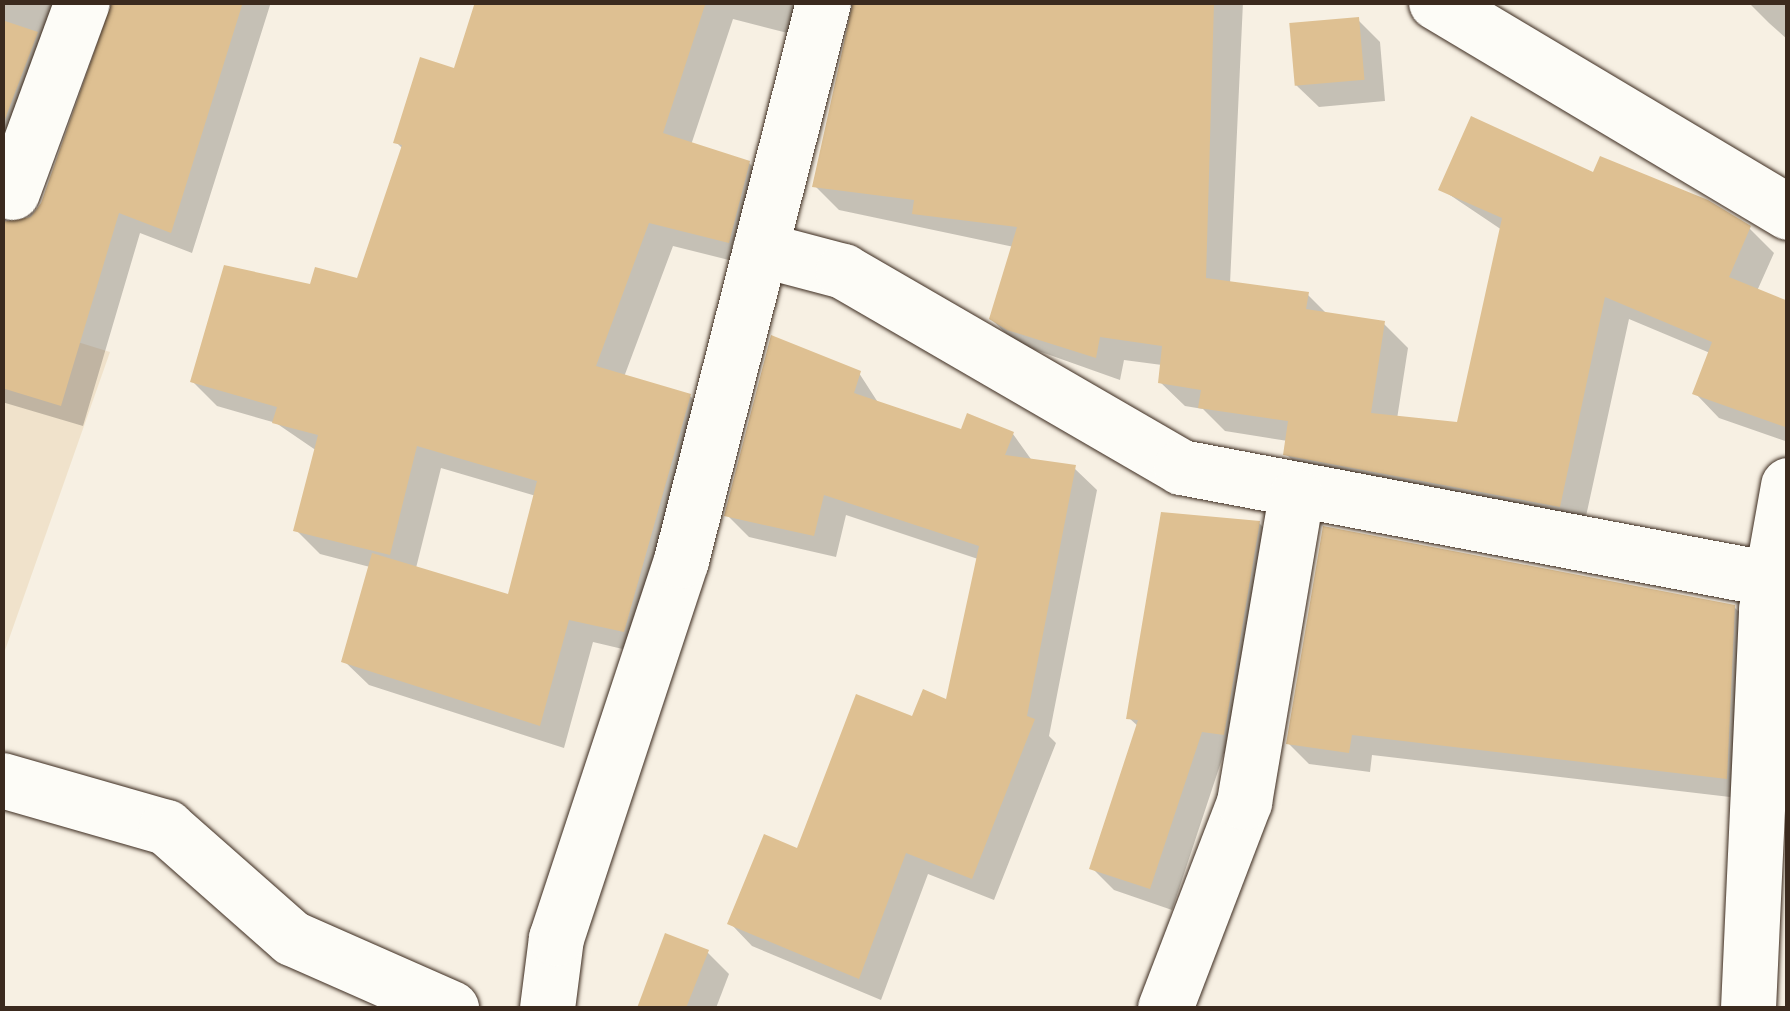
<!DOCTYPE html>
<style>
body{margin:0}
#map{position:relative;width:1790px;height:1011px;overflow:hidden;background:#f7f0e3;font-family:Sriracha,sans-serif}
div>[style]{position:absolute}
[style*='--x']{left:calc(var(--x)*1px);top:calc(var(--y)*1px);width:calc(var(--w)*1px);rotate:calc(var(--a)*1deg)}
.built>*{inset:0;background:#f0e2cb}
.shadow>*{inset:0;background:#0003}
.building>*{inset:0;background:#dec092;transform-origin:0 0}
.roads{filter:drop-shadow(0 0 2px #3b2a1e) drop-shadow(0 0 2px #3b2a1e)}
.minor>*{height:55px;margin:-27.5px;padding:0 27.5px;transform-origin:27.5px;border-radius:27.5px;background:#fdfcf7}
span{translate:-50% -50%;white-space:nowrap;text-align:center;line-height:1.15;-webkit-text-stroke:9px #fdfcf7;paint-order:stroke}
.frame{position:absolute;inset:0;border:5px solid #3b2a1e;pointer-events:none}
</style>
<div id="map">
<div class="built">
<div style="clip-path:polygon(3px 319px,110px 352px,3px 656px)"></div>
</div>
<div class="shadow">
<div style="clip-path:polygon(2px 2px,86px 2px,3px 205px,6px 224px,19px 225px,43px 204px,112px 2px,271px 2px,192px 253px,140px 233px,83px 426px,2px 402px)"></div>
<div style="clip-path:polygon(evenodd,478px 2px,831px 2px,811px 39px,733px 19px,691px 145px,749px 163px,773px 187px,753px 266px,673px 246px,624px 377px,690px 396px,714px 421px,648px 655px,593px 642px,564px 748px,369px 685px,344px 661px,370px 567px,320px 554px,296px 530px,317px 451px,276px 423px,217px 406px,193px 382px,312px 287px,358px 281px,403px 149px,396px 142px,456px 71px,478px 2px,441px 468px,536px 496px,510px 597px,416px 568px,441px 468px)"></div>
<div style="clip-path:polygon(854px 2px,1243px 2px,1230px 284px,1307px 294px,1328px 315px,1384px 324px,1408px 348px,1397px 419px,1459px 425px,1502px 230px,1441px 189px,1595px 176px,1749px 228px,1774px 253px,1757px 291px,1788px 303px,1788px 442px,1719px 418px,1695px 393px,1710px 353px,1629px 319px,1583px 530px,1310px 478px,1286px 454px,1288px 441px,1225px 431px,1203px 409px,1185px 406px,1160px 382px,1162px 365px,1124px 360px,1120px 380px,1016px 343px,991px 319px,1014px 247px,839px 210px,815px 186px)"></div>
<div style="clip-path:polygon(1748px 2px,1788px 2px,1788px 40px,1769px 23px)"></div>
<div style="clip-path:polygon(1358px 20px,1380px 42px,1385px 101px,1319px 107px,1296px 85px)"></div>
<div style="clip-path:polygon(859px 373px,879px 404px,963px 432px,1013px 434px,1033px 462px,1074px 468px,1097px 490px,1049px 736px,1056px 743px,994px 900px,928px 874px,881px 1000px,752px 946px,730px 923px,914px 719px,948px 703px,978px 559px,846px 515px,836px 557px,749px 537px,727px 515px)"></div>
<div style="clip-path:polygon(1259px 523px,1281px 545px,1245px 756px,1224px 753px,1172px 910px,1114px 890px,1092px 868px,1139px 727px,1129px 718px)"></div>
<div style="clip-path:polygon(1734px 607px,1755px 628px,1747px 799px,1372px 755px,1370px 772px,1309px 764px,1288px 743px)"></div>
<div style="clip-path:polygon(667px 937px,707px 952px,729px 974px,716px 1008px,640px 1008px)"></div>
</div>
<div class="building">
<div style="clip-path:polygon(112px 2px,243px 2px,171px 233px,119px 213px,61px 406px,2px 388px,2px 222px,31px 217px,41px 203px)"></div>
<div style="clip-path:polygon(475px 2px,706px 2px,663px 133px,750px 161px,729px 243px,649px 223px,596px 366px,691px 394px,624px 632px,569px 620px,540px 726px,341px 662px,372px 553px,508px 594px,537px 481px,417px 446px,390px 555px,293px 531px,318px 435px,272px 423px,277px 407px,190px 382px,224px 265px,310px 284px,315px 267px,357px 278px,402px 145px,393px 143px,420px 57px,454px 68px)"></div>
<div style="clip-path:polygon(853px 2px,1214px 2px,1206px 278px,1309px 292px,1306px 309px,1385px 321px,1371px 413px,1457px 422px,1502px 218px,1438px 190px,1471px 116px,1593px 172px,1600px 156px,1708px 200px,1751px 226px,1729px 277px,1788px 301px,1788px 428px,1692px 394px,1712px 342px,1605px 297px,1560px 507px,1283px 455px,1288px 421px,1198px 408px,1201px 390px,1158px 383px,1162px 346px,1100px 337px,1096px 358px,1007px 330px,989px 319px,1017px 227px,912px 214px,914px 200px,812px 187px)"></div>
<div style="left:1359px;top:17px;width:63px;height:70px;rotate:85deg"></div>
<div style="clip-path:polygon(2px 20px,38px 32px,2px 127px)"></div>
<div style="clip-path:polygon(771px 335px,861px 371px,854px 393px,961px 429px,967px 413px,1014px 432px,1005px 455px,1076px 465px,1027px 716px,1035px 719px,972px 879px,906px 853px,859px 979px,727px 924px,764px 834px,797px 848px,856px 694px,912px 716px,923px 689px,946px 699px,979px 546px,824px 495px,814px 536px,724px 516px)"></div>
<div style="clip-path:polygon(1161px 512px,1260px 521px,1224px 735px,1202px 732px,1150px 889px,1089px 869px,1138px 720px,1126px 719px)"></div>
<div style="clip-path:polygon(1323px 526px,1735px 605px,1727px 779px,1352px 735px,1349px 753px,1286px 744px)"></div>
<div style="clip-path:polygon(665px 933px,709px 950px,686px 1008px,637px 1008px)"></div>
</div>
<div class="roads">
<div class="minor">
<div style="--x:1436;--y:2;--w:410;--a:30.8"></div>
<div style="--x:12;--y:192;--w:202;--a:-69.8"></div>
<div style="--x:760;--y:249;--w:86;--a:14.8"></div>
<div style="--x:843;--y:271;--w:391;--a:30.1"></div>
<div style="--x:1181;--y:467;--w:601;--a:10.75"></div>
<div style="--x:2;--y:780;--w:171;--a:16"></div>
<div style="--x:166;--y:827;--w:168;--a:41.4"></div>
<div style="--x:292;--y:938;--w:174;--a:23.8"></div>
<div style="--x:547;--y:1008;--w:71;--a:-82.7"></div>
<div style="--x:556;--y:938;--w:398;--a:-71.7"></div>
<div style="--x:681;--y:560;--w:576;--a:-75.72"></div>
<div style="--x:1165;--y:1008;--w:221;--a:-69"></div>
<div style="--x:1244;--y:802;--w:310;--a:-80.4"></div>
<div style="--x:1748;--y:1008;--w:399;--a:-87.4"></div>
<div style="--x:1766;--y:609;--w:126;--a:-79.9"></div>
</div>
</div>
<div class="frame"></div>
</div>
